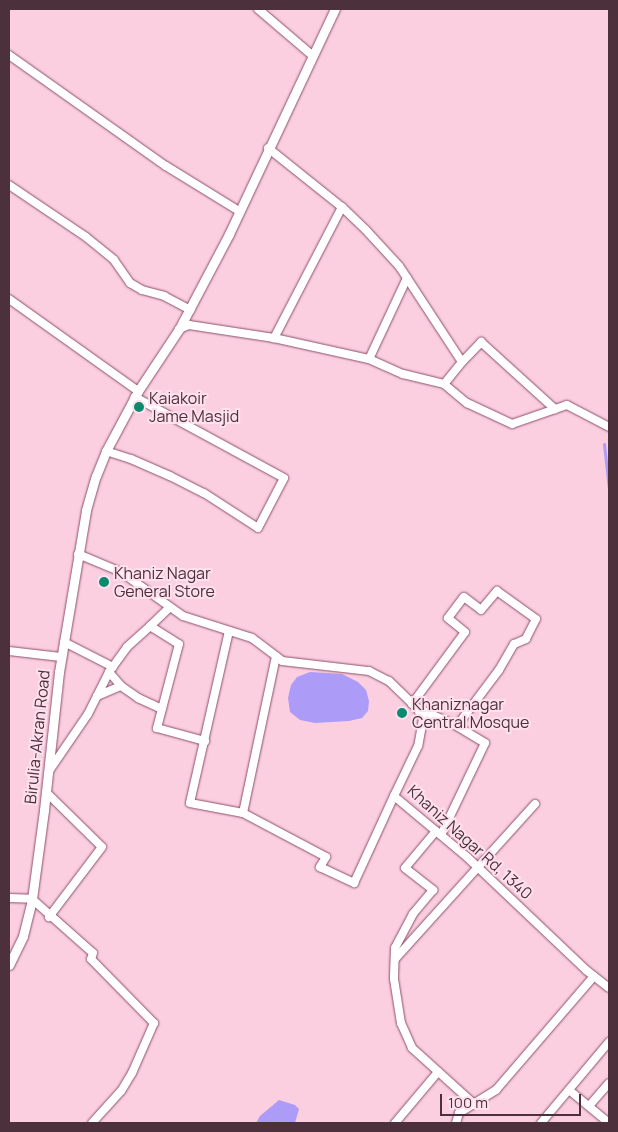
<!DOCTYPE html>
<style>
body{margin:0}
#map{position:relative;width:618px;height:1132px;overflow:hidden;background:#fbcfe0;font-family:Manrope,sans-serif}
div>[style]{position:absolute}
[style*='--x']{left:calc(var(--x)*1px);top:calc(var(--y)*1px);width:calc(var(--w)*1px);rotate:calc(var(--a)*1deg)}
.water>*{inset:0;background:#ad9bf8}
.stream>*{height:3px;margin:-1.5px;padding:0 1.5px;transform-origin:1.5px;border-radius:1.5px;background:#ad9bf8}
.roads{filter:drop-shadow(0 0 1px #8e506c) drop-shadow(0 0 1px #8e506c)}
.minor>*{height:8px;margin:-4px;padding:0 4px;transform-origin:4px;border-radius:4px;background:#fff}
.tertiary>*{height:9px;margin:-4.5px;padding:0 4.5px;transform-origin:4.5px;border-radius:4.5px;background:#fff}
.dots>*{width:14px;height:14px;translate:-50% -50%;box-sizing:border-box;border:2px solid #fee1ec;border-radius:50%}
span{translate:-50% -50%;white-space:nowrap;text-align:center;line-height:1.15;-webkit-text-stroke:4px #fee1ec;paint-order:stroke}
.poi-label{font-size:16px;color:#4c303c}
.left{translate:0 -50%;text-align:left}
.street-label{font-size:16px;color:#4c303c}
.frame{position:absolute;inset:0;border:10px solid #4c303c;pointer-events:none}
.scale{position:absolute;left:440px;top:1094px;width:141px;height:22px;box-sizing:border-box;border:2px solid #4c303c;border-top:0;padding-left:6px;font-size:15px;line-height:18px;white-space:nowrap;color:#4c303c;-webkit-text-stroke:4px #fee1ec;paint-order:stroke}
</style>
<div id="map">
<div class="water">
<div style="clip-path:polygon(310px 672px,342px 674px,358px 682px,366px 690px,369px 701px,368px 711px,362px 718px,349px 721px,315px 723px,300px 720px,290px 712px,288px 698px,291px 685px,297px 677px)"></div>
<div style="clip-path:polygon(279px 1100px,295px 1105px,299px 1109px,295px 1123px,256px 1123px,260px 1116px)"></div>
</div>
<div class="stream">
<div style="--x:604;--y:444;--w:45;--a:83.7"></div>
</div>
<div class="roads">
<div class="minor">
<div style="--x:258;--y:9;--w:72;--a:40.5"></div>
<div style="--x:9;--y:55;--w:192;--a:35.3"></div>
<div style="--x:166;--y:166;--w:86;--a:31.7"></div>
<div style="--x:268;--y:148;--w:95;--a:38.6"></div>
<div style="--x:342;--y:207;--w:148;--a:117.4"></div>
<div style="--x:9;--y:185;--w:93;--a:34"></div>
<div style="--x:86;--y:237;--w:36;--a:39"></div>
<div style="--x:114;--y:260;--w:28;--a:55"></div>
<div style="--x:130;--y:283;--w:14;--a:30"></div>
<div style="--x:142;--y:290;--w:23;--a:15"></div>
<div style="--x:164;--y:296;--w:30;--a:28"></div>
<div style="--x:342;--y:207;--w:32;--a:44"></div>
<div style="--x:365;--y:229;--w:50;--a:47.4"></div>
<div style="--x:399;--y:266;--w:14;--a:56"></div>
<div style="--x:407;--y:278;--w:89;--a:115.1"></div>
<div style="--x:407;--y:278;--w:100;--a:56.8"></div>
<div style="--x:462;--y:362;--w:28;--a:129"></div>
<div style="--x:9;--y:299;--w:158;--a:35.5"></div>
<div style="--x:179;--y:329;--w:11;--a:-22"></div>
<div style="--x:189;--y:325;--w:86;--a:8.7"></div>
<div style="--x:274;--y:338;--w:97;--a:12.5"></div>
<div style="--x:369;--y:359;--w:37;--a:24"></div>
<div style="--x:403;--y:374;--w:42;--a:13.7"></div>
<div style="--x:444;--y:384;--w:30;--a:40"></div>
<div style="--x:467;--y:403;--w:50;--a:25"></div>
<div style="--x:512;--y:424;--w:58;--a:-19.1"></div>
<div style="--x:567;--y:405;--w:47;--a:27.6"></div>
<div style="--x:462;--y:362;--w:28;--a:-46"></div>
<div style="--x:481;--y:342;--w:100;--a:42.2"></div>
<div style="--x:106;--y:451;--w:26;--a:18"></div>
<div style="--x:131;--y:459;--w:43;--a:23.6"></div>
<div style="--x:170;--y:476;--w:38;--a:27"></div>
<div style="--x:204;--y:493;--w:64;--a:32.9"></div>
<div style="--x:258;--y:528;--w:56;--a:-62.5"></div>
<div style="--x:284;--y:478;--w:170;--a:-151.5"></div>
<div style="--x:78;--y:554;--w:47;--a:22.7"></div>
<div style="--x:121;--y:572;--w:76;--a:35.4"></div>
<div style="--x:183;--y:616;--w:72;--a:17.7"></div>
<div style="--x:252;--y:638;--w:38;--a:37"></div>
<div style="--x:282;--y:661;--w:88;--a:6.6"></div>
<div style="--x:369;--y:671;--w:22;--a:27"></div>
<div style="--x:389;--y:681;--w:39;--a:44"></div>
<div style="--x:417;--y:708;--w:13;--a:61"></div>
<div style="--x:423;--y:719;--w:27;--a:100"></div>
<div style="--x:418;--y:746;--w:55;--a:115.6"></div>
<div style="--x:394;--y:796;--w:95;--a:39.9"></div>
<div style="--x:467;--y:857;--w:164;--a:43.5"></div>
<div style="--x:586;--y:970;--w:29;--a:38"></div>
<div style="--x:170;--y:607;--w:28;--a:136"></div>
<div style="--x:150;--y:626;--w:34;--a:32"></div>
<div style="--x:179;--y:644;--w:87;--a:104.7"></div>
<div style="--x:157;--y:728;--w:50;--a:15.2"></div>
<div style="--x:229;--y:631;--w:176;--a:102.8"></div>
<div style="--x:190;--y:803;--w:54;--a:10.7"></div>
<div style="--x:243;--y:813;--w:160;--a:-78.1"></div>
<div style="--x:64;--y:642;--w:55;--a:27"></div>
<div style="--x:9;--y:651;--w:52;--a:6.6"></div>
<div style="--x:109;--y:672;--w:18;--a:49"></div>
<div style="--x:121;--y:686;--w:21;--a:35"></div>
<div style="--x:138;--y:698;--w:26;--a:25"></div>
<div style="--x:97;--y:696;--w:26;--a:-23"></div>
<div style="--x:412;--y:704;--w:89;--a:-53.6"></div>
<div style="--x:465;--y:632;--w:22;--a:-141"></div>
<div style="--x:448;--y:618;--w:26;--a:-53"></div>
<div style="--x:464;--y:597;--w:21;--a:37"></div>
<div style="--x:481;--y:610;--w:25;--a:-50"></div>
<div style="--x:497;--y:591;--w:48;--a:35.7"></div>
<div style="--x:536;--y:619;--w:22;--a:117"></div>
<div style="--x:526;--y:639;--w:13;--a:157"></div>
<div style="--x:514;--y:644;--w:30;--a:120"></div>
<div style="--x:499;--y:670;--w:70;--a:126.9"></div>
<div style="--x:457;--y:726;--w:44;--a:-155.8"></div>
<div style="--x:49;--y:771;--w:69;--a:-55.6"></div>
<div style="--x:88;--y:714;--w:47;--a:-63.4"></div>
<div style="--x:109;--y:672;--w:31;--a:-54"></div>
<div style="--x:127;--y:647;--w:31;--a:-42"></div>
<div style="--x:46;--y:792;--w:78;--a:44.5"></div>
<div style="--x:102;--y:847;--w:88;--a:127.1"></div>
<div style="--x:243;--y:813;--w:94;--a:27.9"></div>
<div style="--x:326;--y:857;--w:12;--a:121"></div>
<div style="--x:320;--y:867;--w:38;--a:25"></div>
<div style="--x:354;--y:883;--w:96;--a:-65.3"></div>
<div style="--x:436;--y:831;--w:48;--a:130"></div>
<div style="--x:405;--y:868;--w:36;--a:38"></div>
<div style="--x:433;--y:890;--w:31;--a:130"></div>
<div style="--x:413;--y:914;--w:38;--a:118"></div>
<div style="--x:395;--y:948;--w:31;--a:92"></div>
<div style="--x:394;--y:979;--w:45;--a:81"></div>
<div style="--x:401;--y:1023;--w:27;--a:66"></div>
<div style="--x:412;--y:1048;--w:84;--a:42.1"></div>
<div style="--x:441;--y:835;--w:102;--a:-64.4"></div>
<div style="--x:485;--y:743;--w:33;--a:-149"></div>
<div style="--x:9;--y:898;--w:23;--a:2"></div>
<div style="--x:32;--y:899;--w:81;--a:41.5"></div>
<div style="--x:93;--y:953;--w:6;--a:108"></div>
<div style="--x:91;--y:959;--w:90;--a:45.5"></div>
<div style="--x:154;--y:1023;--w:55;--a:113.7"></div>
<div style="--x:132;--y:1073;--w:21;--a:121"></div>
<div style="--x:121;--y:1091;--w:43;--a:132.2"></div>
<div style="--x:395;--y:959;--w:209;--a:-47.9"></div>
<div style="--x:569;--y:1090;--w:52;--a:39.5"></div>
<div style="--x:589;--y:1106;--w:30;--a:-49"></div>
<div style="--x:395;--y:1123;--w:67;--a:-49.9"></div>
<div style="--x:456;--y:1123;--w:10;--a:-73"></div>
<div style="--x:459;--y:1113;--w:44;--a:-31.9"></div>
<div style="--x:496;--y:1090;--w:150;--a:-49.3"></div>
<div style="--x:541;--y:1123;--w:106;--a:-50"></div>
</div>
<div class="tertiary">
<div style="--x:9;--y:965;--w:32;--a:-64"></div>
<div style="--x:23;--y:936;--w:38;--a:-76"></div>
<div style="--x:32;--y:899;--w:90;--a:-82.3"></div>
<div style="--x:44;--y:810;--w:139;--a:-83.8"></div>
<div style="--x:59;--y:672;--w:164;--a:-80.5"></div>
<div style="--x:86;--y:510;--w:35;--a:-74"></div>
<div style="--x:96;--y:476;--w:27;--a:-68"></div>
<div style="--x:106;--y:451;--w:68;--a:-61.9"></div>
<div style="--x:138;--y:391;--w:74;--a:-56.5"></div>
<div style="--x:179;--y:329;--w:107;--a:-62.2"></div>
<div style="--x:229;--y:234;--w:249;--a:-64.8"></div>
</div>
</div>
<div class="dots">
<div style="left:139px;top:407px;background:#0a8b6f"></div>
<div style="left:104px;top:582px;background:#0a8b6f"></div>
<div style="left:402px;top:713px;background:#0a8b6f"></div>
</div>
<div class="poi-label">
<span class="left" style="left:149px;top:407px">Kaiakoir<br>Jame Masjid</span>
<span class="left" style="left:114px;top:582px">Khaniz Nagar<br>General Store</span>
<span class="left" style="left:412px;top:713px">Khaniznagar<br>Central Mosque</span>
</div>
<div class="street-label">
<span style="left:37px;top:737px;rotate:-84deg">Birulia-Akran Road</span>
<span style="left:470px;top:842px;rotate:42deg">Khaniz Nagar Rd, 1340</span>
</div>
<div class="frame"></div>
<div class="scale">100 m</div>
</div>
